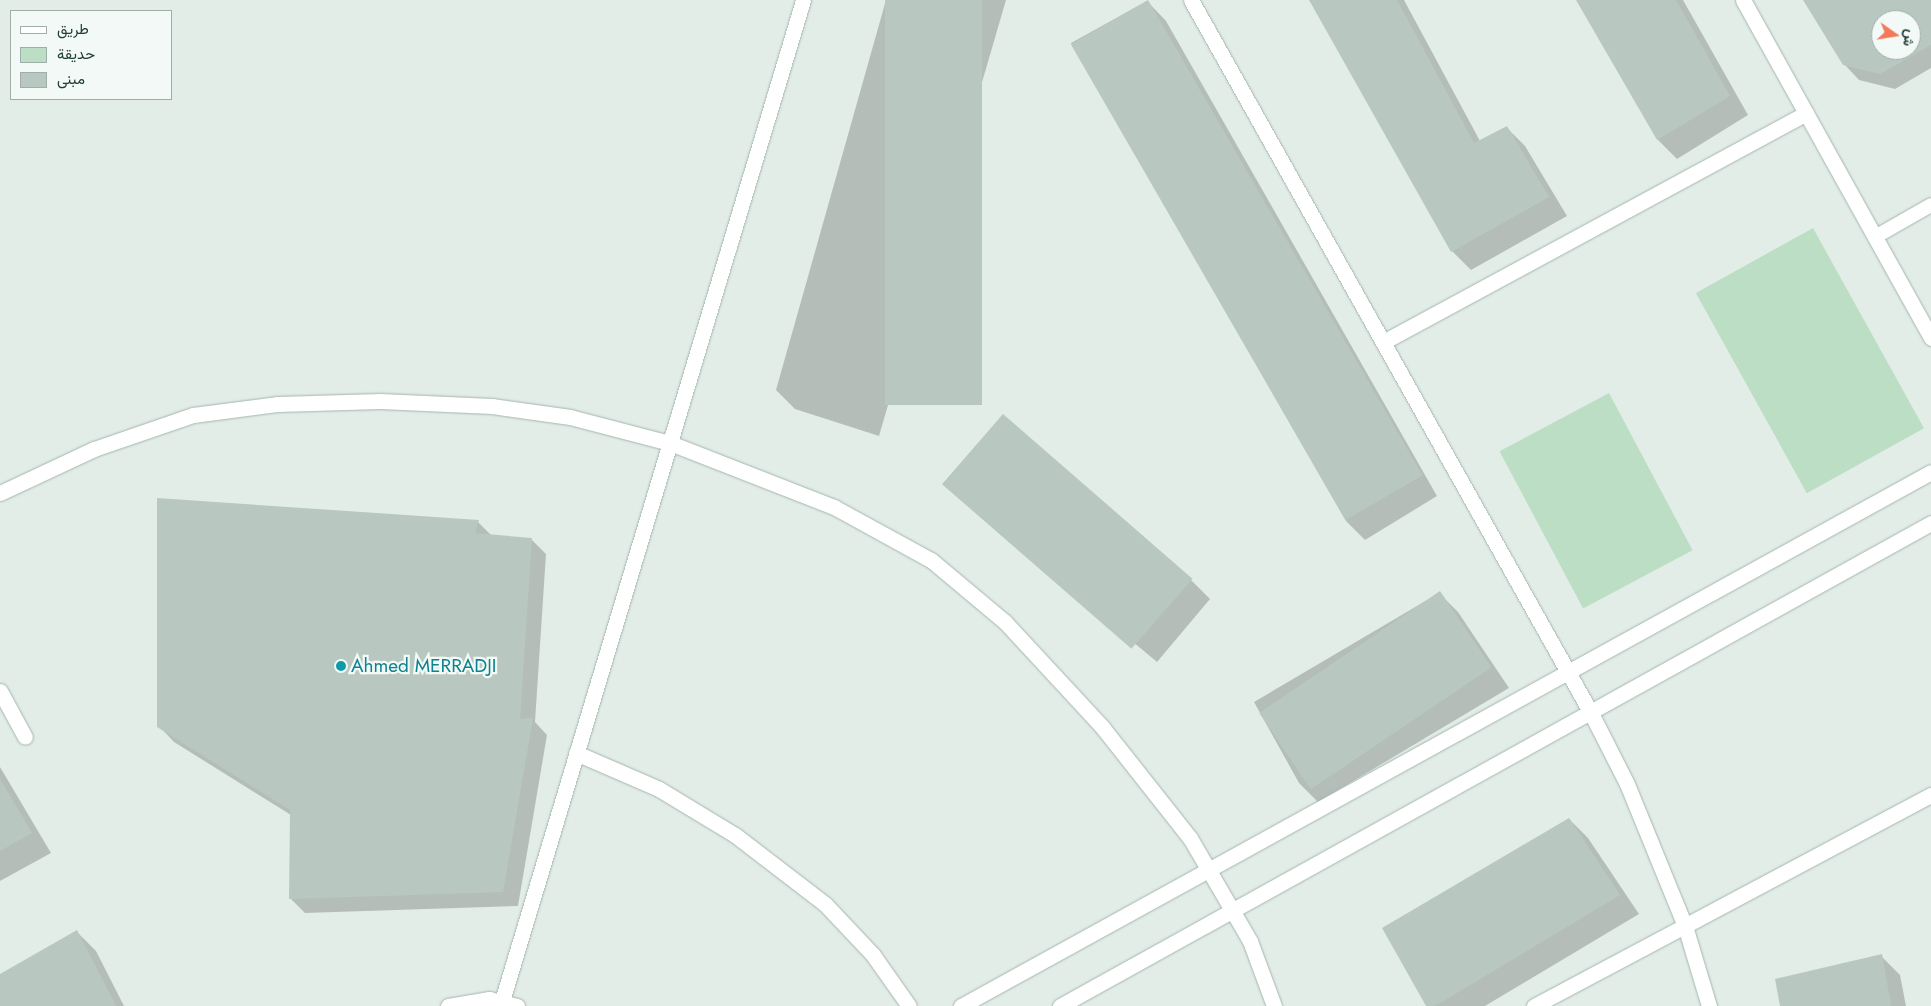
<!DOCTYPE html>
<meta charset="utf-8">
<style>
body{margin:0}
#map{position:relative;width:1931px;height:1006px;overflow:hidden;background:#e3ede8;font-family:Jost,Vazirmatn,sans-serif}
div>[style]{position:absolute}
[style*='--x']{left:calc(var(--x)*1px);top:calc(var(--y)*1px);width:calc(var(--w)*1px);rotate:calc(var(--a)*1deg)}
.green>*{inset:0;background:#bcdec4;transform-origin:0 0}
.shadow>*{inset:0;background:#0003}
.building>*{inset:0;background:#b8c8c1;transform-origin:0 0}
.roads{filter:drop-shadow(0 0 1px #a5b5af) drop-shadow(0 0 1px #a5b5af)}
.service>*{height:14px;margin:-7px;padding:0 7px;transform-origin:7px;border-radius:7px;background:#fff}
.minor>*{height:15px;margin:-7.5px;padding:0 7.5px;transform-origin:7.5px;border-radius:7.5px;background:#fff}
.dots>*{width:14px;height:14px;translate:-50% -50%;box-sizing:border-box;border:2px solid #f3f9f6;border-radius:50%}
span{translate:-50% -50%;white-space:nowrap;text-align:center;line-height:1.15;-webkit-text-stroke:4.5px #f3f9f6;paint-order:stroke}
.culture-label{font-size:19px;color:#0d838f}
.left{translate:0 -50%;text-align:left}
.legend{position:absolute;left:10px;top:10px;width:162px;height:90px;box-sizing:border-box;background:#f3f9f6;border:1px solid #9faea9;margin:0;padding:6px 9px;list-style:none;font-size:15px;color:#223e36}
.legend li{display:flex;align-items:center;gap:10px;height:25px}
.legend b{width:25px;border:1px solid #9faea9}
.north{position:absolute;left:1871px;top:10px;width:50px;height:50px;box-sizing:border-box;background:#f3f9f6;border:1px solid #9faea9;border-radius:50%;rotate:103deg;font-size:14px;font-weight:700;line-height:20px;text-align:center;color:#223e36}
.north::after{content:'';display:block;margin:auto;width:18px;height:22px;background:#f27a5b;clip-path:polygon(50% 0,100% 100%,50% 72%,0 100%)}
</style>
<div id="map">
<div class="green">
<div style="left:1813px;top:228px;width:229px;height:134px;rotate:61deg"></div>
<div style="left:1609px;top:393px;width:178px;height:124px;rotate:62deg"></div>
</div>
<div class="shadow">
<div style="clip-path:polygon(886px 0,1006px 0,879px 436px,795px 409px,776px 390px)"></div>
<div style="clip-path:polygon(1310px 0,1404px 0,1480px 141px,1506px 127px,1525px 146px,1567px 216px,1471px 270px,1452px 251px)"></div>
<div style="clip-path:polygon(1577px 0,1683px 0,1748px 115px,1677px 159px,1658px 140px)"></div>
<div style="clip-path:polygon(evenodd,1805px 0,1931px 0,1931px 68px,1895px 89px,1859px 80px,1844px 64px,1805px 0,1881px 20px,1911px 20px,1911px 50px,1881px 50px,1881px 20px)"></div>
<div style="clip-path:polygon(1147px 1px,1166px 21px,1437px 496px,1365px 540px,1346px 521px,1071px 43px)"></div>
<div style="clip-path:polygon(949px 488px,1191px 580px,1210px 599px,1157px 662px)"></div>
<div style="clip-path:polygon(478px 522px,492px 536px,531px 539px,546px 554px,535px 722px,547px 735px,518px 906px,305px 913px,290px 898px,291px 815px,174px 742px,159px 726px)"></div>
<div style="clip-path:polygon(1439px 593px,1458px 612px,1509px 688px,1318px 802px,1299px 783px,1254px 702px)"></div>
<div style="clip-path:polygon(0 767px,51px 853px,0 881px)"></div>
<div style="clip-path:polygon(1569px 819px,1588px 838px,1639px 914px,1485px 1006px,1427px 1006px)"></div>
<div style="clip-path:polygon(77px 932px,96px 951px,124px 1006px,0 1006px,0 976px)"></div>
<div style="clip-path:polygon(1881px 956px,1900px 975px,1906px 1006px,1782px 1006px)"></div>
</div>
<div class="building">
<div style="left:885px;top:0;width:97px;height:405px"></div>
<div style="left:1148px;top:0;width:549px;height:89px;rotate:60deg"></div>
<div style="clip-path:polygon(1309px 0,1397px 0,1474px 143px,1507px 126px,1549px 197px,1451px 252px)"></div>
<div style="clip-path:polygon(1576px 0,1676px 0,1730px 96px,1657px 140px)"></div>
<div style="clip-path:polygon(evenodd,1803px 0,1931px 0,1931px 45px,1880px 74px,1843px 65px,1803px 0,1881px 20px,1911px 20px,1911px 50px,1881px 50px,1881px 20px)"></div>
<div style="left:1003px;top:414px;width:251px;height:93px;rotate:41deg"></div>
<div style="clip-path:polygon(157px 498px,479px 520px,475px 533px,532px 538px,520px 719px,533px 718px,503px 892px,289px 899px,290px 810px,157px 727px)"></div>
<div style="left:1440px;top:591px;width:92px;height:218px;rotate:56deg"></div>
<div style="clip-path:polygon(0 779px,32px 833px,0 851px)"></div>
<div style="clip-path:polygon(1569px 818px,1620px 895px,1435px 1006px,1426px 1006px,1382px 928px)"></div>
<div style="clip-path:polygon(77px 930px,116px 1006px,0 1006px,0 974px)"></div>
<div style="clip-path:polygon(1882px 954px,1891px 1006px,1780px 1006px,1775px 979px)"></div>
</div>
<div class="roads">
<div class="service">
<div style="--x:1875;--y:237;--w:64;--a:-29.7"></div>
</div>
<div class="minor">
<div style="--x:1191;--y:0;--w:818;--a:60.71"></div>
<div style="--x:1591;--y:713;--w:80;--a:63.1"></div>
<div style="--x:1627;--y:784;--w:153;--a:67.8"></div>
<div style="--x:1685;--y:926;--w:84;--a:73.3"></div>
<div style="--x:1743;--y:0;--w:387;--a:60.9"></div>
<div style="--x:1383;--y:342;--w:481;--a:-28.4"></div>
<div style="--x:0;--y:493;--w:104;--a:-25.1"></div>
<div style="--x:94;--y:449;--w:105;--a:-19"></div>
<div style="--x:193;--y:415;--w:86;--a:-7.4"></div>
<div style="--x:278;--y:404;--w:102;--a:-1.7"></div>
<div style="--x:380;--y:401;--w:112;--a:2.6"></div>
<div style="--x:492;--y:406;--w:79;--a:8"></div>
<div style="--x:570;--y:417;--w:103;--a:14.6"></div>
<div style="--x:670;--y:443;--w:176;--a:21.3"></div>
<div style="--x:834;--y:507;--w:111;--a:28.7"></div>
<div style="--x:931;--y:560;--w:97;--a:40"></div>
<div style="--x:1005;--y:622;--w:144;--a:47.2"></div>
<div style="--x:1103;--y:728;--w:140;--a:51.7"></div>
<div style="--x:1190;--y:838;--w:119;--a:59.8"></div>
<div style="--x:1250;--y:941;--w:69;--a:69.7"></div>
<div style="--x:0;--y:691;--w:52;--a:61.5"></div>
<div style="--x:576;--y:753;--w:90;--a:23.4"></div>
<div style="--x:659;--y:789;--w:89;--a:31.2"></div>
<div style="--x:735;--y:835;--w:113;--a:37.5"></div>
<div style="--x:825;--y:904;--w:70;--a:46.7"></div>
<div style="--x:873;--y:955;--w:62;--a:54.8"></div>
<div style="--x:502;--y:1001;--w:1045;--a:-73.26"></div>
<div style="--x:448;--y:1006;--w:42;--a:-9.7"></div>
<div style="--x:489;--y:999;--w:29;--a:14"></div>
<div style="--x:961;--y:1006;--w:1107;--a:-28.83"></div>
<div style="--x:1060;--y:1006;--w:996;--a:-29.01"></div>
<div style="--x:1534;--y:1006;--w:450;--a:-28"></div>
</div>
</div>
<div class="dots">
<div style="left:341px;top:666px;background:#0f9aa8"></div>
</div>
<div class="culture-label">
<span class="left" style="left:351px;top:666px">Ahmed MERRADJI</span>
</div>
<ul class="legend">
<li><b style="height:6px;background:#fff"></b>طريق</li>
<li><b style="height:14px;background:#bcdec4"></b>حديقة</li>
<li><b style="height:14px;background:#b8c8c1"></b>مبنى</li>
</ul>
<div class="north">ش</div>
</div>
